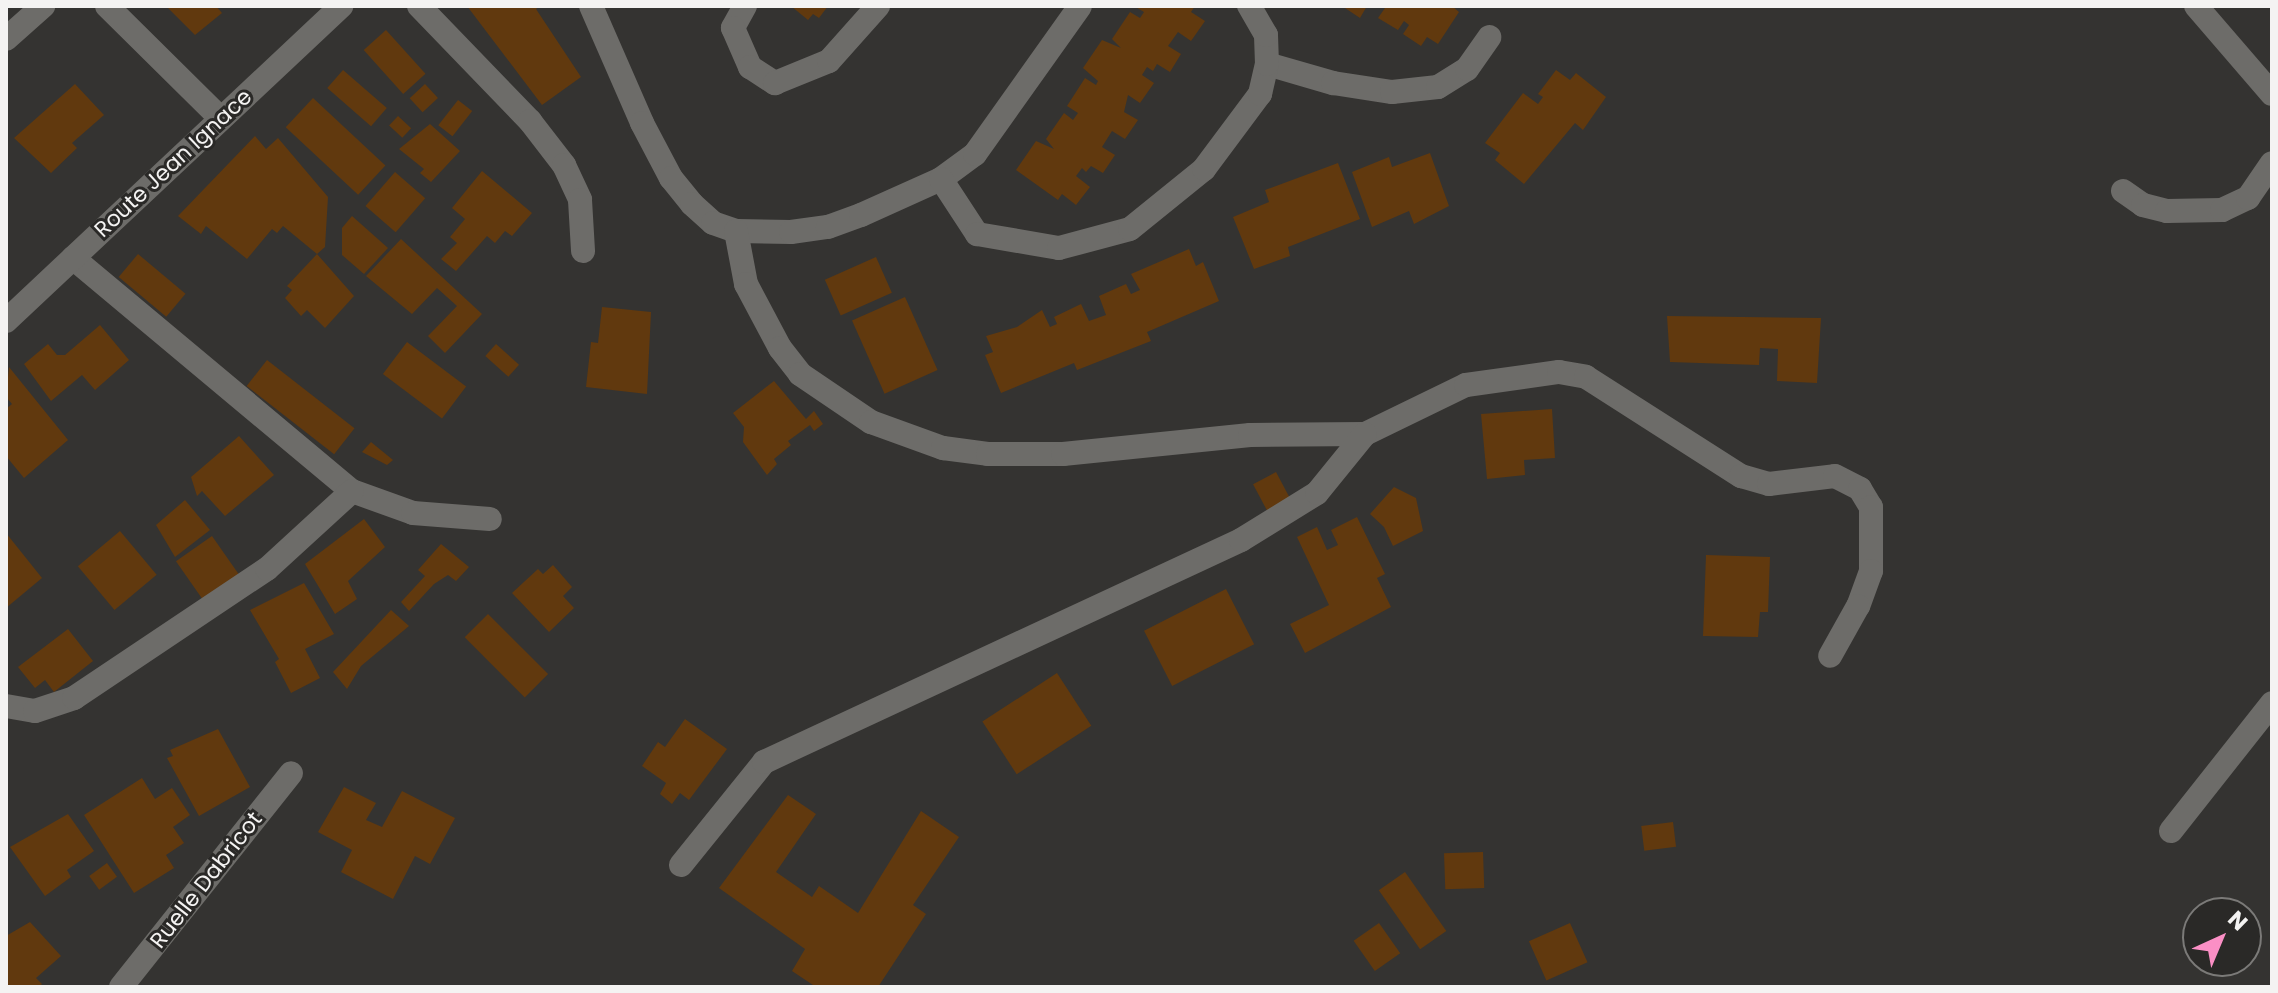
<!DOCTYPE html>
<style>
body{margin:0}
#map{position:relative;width:2278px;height:993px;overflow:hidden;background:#343331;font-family:Poppins,sans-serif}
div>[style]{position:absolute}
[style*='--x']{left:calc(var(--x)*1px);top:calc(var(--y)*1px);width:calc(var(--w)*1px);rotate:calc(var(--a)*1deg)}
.building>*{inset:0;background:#61390e;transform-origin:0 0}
.minor>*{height:24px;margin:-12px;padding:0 12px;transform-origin:12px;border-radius:12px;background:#6d6c69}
span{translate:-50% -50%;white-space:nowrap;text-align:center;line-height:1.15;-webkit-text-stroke:6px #2a2927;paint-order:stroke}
.street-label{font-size:22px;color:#f4f3f2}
.frame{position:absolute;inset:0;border:8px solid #f4f3f2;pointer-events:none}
.north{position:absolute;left:2182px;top:897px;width:80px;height:80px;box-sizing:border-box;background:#2a2927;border:2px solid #7b7a78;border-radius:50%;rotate:44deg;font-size:22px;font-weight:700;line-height:32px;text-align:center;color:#f4f3f2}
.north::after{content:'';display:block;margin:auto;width:28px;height:36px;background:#fb8fc5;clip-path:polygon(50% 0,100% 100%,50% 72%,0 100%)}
</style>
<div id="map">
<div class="building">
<div style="clip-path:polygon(166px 6px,216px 6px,222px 13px,195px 35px)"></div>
<div style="clip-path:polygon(467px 6px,540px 6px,536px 9px,581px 77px,542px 105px)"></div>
<div style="clip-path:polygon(791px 6px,828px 6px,819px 18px,813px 14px,808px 20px)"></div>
<div style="clip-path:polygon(1134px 6px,1195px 6px,1191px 12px,1205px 21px,1191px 41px,1178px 32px,1168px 46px,1181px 54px,1170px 72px,1157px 64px,1153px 71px,1147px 67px,1142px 75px,1154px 83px,1140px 103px,1128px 95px,1124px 112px,1138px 120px,1125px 139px,1112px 131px,1102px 147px,1115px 155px,1103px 173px,1091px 166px,1086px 172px,1082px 168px,1076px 176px,1090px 187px,1076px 205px,1062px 194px,1058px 200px,1016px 170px,1036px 141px,1054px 149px,1046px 139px,1064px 113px,1073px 120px,1078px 113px,1067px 106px,1085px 78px,1096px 85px,1098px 81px,1083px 68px,1102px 40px,1121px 48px,1112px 39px,1130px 12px,1140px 18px,1144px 12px)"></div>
<div style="clip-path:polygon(1342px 6px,1367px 6px,1360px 18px)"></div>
<div style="clip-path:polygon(1381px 6px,1452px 6px,1459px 12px,1438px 44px,1427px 37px,1421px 46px,1403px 34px,1409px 25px,1404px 21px,1398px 30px,1378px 18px,1385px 8px)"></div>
<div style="left:386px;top:30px;width:59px;height:30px;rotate:48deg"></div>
<div style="left:343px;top:70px;width:58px;height:24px;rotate:41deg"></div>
<div style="clip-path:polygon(1556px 70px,1570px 80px,1576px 73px,1606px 97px,1583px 130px,1575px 123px,1524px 184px,1495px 160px,1500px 153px,1485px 143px,1523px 93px,1538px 104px,1543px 97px,1538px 94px)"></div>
<div style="clip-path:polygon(75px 84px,104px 115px,72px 143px,77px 148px,51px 173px,14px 138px)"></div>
<div style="left:425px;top:84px;width:19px;height:21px;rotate:47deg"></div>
<div style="left:313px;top:98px;width:99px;height:40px;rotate:43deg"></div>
<div style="left:458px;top:100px;width:18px;height:32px;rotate:38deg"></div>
<div style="left:398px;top:116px;width:18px;height:13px;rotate:43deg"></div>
<div style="clip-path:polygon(430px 124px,460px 151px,431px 182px,420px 173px,424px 169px,399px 149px)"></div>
<div style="clip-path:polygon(255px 136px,266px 149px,278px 138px,328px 197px,325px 247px,317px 254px,283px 226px,277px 233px,272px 229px,247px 259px,206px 226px,201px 234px,178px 216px)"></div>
<div style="clip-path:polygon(1430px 153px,1449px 206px,1414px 224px,1409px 211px,1372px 227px,1352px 172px,1389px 157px,1392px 167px)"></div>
<div style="clip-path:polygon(1338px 163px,1360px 219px,1288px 247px,1290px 256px,1254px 269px,1233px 217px,1269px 202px,1265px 190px)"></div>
<div style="clip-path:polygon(482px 171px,532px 213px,512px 236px,505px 231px,495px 243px,487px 236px,456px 271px,441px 259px,457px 243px,450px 237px,465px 219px,452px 208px)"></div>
<div style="left:395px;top:172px;width:40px;height:45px;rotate:41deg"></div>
<div style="clip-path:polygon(352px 216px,388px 248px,364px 274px,342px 255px,342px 228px)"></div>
<div style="clip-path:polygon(401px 239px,482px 314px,445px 353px,428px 336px,457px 306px,437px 288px,412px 314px,366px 276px)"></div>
<div style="clip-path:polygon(1189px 249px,1196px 266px,1203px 262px,1219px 301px,1147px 332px,1151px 341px,1077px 370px,1074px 363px,1001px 393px,985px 355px,993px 352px,986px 336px,1017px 327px,1042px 310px,1050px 327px,1057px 324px,1054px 317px,1081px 304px,1089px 321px,1106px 315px,1099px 296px,1126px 284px,1131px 294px,1140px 290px,1131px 274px)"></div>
<div style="left:138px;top:254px;width:62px;height:30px;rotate:40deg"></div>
<div style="clip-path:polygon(317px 254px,354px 296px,325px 328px,307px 310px,301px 316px,285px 298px,292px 290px,287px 286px)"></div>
<div style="left:876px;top:257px;width:39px;height:56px;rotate:66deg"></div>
<div style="left:905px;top:297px;width:80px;height:58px;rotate:66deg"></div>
<div style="clip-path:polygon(602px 307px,651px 312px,647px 394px,586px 387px,591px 342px,598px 343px)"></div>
<div style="clip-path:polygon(1667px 316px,1821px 318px,1817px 383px,1777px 381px,1778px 349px,1760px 348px,1759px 365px,1670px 362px)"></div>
<div style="clip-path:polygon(100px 325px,129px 360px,95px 390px,82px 375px,51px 401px,24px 364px,48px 344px,57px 355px,65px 355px)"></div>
<div style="left:407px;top:342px;width:74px;height:40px;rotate:37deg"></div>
<div style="left:496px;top:344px;width:31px;height:16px;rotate:42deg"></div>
<div style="left:267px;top:360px;width:111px;height:33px;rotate:38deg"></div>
<div style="clip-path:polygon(9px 367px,68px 440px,24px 478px,6px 456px,6px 409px,12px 404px,6px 397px)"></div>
<div style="clip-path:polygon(774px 381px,806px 419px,814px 411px,823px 424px,814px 431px,810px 425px,788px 441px,791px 445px,774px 459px,777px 464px,767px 475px,743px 442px,744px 427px,733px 413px)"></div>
<div style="clip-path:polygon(1552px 409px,1555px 458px,1524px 460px,1525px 475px,1487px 479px,1481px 414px)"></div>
<div style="clip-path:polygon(239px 436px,274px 475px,225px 516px,202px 491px,197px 496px,191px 477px)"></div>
<div style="clip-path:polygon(371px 442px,393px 460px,387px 465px,362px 452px)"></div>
<div style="left:1276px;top:472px;width:32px;height:26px;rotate:62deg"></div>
<div style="clip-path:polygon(1394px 487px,1416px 498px,1423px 531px,1393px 546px,1384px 527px,1370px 514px)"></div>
<div style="clip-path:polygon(185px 500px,210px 530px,175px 557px,156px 525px)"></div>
<div style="clip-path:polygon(1357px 517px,1385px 574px,1377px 578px,1391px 607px,1305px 653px,1290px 624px,1329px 605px,1297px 537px,1317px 527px,1327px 550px,1338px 545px,1331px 530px)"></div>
<div style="clip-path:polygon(364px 519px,385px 547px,348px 581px,357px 599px,335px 614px,305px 564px)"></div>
<div style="left:120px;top:531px;width:57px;height:55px;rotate:50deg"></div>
<div style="clip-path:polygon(6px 533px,42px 578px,6px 608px)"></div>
<div style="left:212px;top:536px;width:50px;height:44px;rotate:55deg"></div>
<div style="clip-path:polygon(441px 544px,469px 567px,456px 581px,448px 575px,434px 584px,409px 611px,401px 602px,425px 576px,418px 570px)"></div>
<div style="clip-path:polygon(1706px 555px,1770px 557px,1768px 612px,1760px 612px,1758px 637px,1703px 636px)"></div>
<div style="clip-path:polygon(553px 565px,572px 587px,563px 596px,574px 608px,549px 632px,512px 593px,538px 569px,543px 574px)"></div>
<div style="clip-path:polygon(304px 583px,334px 634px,305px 649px,320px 678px,291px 693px,275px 662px,279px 659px,250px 610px)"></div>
<div style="left:1226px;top:589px;width:62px;height:92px;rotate:63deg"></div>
<div style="clip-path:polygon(391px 610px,409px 626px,361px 666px,347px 689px,333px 672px)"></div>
<div style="left:488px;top:614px;width:85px;height:33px;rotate:45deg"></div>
<div style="clip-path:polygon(68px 629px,93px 661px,54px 692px,45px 680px,35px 688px,18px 667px)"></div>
<div style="left:1057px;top:673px;width:63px;height:89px;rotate:57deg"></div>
<div style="clip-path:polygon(685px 719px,727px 749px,689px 800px,680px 793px,672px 804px,660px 794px,666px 783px,642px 766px,658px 742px,665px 747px)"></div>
<div style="clip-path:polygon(218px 729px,250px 787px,199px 816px,167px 758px,173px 756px,170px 750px)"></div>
<div style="clip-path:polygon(142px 778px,155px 799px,172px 788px,190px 815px,173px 827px,184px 843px,166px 855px,174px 868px,134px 893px,84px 815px)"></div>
<div style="clip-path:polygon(344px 787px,376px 803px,366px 820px,382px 827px,402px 791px,455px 818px,430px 864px,415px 856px,393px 899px,341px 872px,352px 850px,318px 832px)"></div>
<div style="clip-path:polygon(788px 795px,816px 814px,776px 872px,812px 897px,819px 886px,858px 913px,921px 811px,959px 837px,913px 905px,926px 914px,878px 987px,816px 987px,792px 971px,805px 949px,719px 888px)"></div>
<div style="clip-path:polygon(68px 814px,94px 851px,67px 870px,71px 877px,45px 896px,10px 847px)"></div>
<div style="left:1673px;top:822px;width:25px;height:32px;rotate:83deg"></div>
<div style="left:1483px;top:852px;width:36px;height:39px;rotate:88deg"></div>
<div style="left:107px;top:863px;width:17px;height:22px;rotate:54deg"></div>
<div style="left:1405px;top:872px;width:72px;height:32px;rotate:55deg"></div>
<div style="clip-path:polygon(30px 922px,61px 956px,36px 978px,42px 984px,39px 987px,6px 987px,6px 936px)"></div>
<div style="left:1379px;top:923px;width:37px;height:31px;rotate:55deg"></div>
<div style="left:1570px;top:923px;width:43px;height:45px;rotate:66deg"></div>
</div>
<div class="minor">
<div style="--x:107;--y:6;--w:159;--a:44.7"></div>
<div style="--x:419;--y:6;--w:160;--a:46"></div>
<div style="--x:530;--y:121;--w:56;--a:52.3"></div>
<div style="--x:564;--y:165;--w:38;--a:65"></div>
<div style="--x:580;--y:200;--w:51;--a:86.6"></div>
<div style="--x:591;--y:6;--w:128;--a:66.4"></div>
<div style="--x:642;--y:123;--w:62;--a:62.2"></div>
<div style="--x:671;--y:178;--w:33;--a:51"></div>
<div style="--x:692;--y:204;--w:28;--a:42"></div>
<div style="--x:713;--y:223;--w:24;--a:19"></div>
<div style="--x:736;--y:231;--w:55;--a:1"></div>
<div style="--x:791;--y:232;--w:37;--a:-8"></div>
<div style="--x:828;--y:227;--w:35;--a:-20"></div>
<div style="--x:861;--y:215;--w:88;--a:-24.2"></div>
<div style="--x:941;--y:179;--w:42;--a:-36.3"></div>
<div style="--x:975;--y:154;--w:181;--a:-54.6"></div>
<div style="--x:745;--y:6;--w:25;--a:119"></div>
<div style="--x:733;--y:28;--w:43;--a:66.4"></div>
<div style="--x:750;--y:67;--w:30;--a:33"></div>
<div style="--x:775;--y:83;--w:58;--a:-22.2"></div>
<div style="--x:829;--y:61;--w:74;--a:-48.3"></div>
<div style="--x:2196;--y:6;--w:116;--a:49.2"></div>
<div style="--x:6;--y:39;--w:50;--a:-41.7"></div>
<div style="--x:1267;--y:64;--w:69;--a:16.1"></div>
<div style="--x:1333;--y:83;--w:60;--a:8.7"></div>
<div style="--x:1392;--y:92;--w:46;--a:-6.2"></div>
<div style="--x:1438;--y:87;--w:34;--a:-32"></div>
<div style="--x:1467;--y:69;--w:39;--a:-55"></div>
<div style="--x:941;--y:179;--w:66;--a:56.8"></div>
<div style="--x:977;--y:234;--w:83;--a:9.7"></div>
<div style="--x:1059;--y:248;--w:73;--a:-15"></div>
<div style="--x:1130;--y:229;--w:95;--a:-39"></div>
<div style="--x:1204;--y:169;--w:94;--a:-53.3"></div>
<div style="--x:1260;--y:94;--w:31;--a:-77"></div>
<div style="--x:1267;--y:64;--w:29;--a:-92"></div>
<div style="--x:1266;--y:35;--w:34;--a:-120"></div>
<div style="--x:2123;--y:191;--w:24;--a:35"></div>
<div style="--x:2143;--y:205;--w:25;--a:14"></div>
<div style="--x:2167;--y:211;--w:55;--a:-1"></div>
<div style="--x:2222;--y:210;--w:29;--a:-25"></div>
<div style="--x:2248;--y:198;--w:42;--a:-55.6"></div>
<div style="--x:736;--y:231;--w:54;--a:79.3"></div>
<div style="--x:746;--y:284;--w:72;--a:62"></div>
<div style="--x:780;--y:348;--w:33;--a:52"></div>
<div style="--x:800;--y:374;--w:86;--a:34.1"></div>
<div style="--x:871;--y:422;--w:77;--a:19.9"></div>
<div style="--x:943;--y:448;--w:45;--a:7.6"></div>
<div style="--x:988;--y:454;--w:75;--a:0"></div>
<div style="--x:1063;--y:454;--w:188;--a:-5.8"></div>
<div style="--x:1250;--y:435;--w:115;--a:-0.5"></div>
<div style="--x:1365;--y:434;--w:112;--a:-25.9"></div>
<div style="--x:1466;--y:385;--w:94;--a:-8"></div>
<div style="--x:1559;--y:372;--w:27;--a:10"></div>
<div style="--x:1586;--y:377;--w:184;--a:32.6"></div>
<div style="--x:1741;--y:476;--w:29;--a:16"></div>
<div style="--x:1769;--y:484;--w:66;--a:-6.9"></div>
<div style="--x:1835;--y:476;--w:28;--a:27"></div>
<div style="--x:1860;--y:489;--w:21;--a:59"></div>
<div style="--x:1871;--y:507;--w:64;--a:90"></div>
<div style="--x:1871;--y:571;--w:37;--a:110"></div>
<div style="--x:1858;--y:606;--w:57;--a:119.2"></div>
<div style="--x:73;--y:258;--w:363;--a:39.9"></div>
<div style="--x:352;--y:491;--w:65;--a:19.8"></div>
<div style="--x:413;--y:513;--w:77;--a:4.5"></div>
<div style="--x:6;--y:321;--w:460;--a:-43.2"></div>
<div style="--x:6;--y:706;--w:29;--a:10"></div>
<div style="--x:35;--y:711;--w:41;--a:-18.4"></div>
<div style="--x:74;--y:698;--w:232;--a:-33.8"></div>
<div style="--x:267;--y:569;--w:115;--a:-42.5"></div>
<div style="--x:2171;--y:831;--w:163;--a:-51.7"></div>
<div style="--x:681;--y:865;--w:132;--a:-51.1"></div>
<div style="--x:764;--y:762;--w:526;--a:-24.96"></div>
<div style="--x:1241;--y:540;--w:89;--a:-31.7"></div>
<div style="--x:1317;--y:493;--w:76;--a:-50.9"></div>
<div style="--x:121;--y:987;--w:273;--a:-51.5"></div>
</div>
<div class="street-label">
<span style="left:173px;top:163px;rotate:-43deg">Route Jean Ignace</span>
<span style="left:206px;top:880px;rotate:-52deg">Ruelle Dabricot</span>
</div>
<div class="frame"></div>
<div class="north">N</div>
</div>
